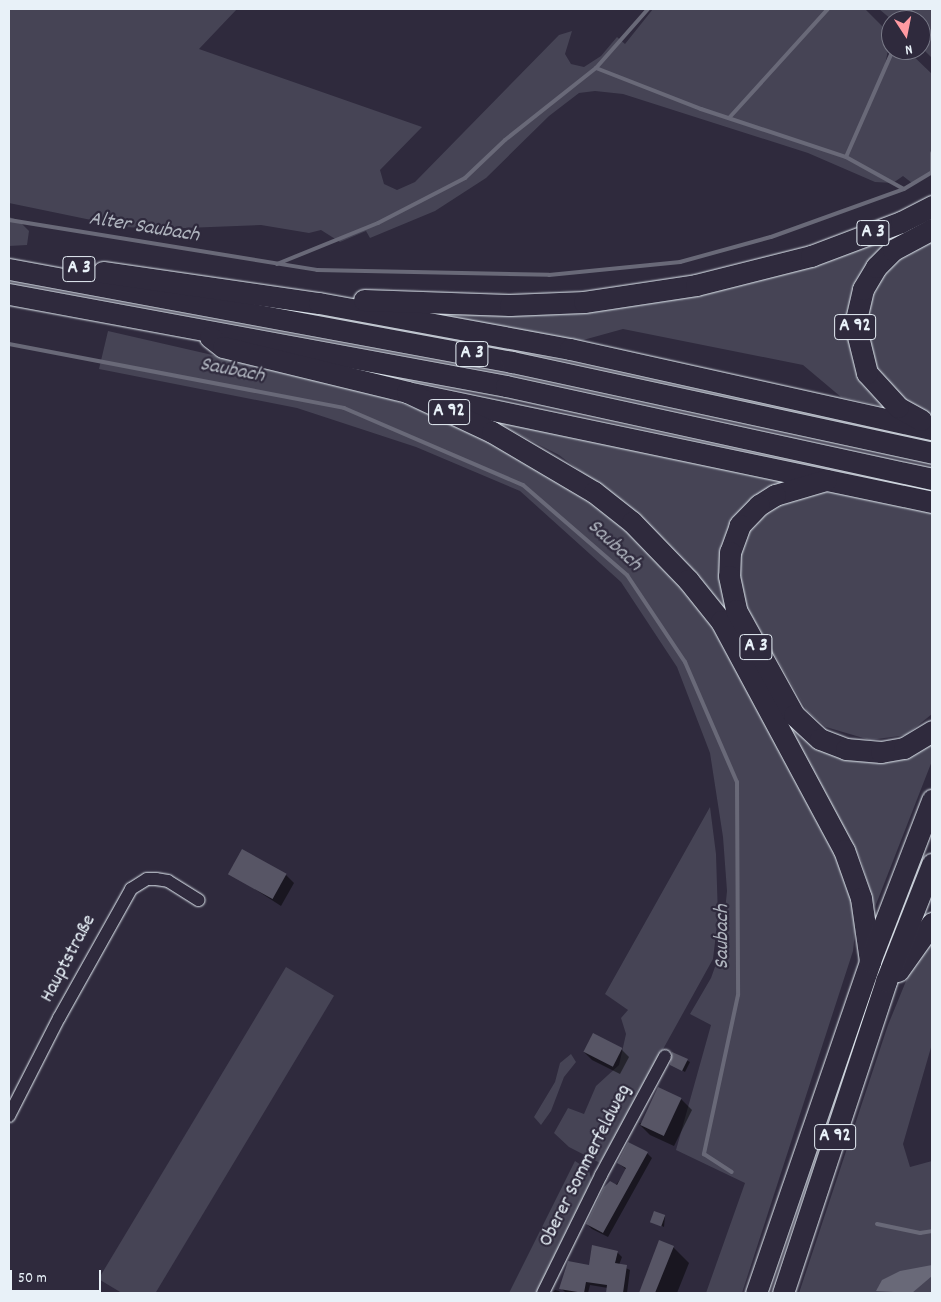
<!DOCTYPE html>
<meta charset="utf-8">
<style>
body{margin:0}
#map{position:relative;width:941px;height:1302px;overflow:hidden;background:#2f2a3d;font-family:Dekko,sans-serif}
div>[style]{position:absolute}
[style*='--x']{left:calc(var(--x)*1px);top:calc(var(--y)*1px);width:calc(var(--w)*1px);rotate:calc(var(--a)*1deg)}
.green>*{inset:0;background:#464455;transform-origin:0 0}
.water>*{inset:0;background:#696978}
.shadow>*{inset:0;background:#0007}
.stream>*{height:4px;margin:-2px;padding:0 2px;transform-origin:2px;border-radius:2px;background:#696978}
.building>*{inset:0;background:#575565;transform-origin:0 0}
.roads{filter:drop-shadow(0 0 1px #e8f1f8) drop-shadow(0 0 1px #e8f1f8)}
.minor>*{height:12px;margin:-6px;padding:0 6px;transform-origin:6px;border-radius:6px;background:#2f2a3d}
.motorway>*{height:21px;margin:-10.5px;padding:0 10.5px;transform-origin:10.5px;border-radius:10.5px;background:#2f2a3d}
span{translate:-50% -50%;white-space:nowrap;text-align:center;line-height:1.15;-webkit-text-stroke:4.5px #2f2a3d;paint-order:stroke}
.shield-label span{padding:1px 4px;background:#2f2a3d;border:1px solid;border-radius:4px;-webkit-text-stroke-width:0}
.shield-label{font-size:19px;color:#e8f1f8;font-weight:700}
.street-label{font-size:20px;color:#e8f1f8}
.water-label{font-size:21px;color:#afb4be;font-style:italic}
.frame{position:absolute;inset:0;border:10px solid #e8f1f8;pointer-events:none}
.north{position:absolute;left:881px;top:10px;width:50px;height:50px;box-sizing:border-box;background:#2f2a3d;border:1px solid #797a88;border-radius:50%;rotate:169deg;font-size:14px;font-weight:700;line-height:20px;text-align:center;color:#e8f1f8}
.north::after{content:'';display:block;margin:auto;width:18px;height:22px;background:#ff9aa2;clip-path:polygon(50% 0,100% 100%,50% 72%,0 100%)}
.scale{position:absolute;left:10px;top:1270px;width:91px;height:22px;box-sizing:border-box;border:2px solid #e8f1f8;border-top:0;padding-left:6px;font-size:15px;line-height:18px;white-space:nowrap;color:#e8f1f8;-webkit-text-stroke:4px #2f2a3d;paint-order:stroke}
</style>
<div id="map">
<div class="green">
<div style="clip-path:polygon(9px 9px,237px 9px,199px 49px,422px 127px,380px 170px,384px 184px,397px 190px,415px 182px,559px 35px,572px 31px,565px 54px,571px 64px,584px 67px,601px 56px,617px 37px,625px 44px,653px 9px,865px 9px,891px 35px,885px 65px,895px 50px,907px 50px,932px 74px,932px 171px,912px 183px,903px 176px,893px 183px,875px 182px,808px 153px,623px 94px,595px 91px,579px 93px,549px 116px,486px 178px,435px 211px,370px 238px,366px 231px,340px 242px,321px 230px,309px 233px,261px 225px,160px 229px,125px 227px,9px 203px)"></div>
<div style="clip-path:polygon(879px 9px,932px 9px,932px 58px,921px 47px,921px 20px,892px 20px)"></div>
<div style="clip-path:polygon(932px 214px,932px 222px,893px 242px,851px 318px,889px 408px,841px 397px,803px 365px,623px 329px,576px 342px,430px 312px,573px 310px)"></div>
<div style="clip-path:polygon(9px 217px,18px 220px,29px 231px,27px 245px,9px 246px)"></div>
<div style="clip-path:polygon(932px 239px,932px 416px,907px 404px,878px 372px,866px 328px,866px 312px,882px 276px,903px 254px)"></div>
<div style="clip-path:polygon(108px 331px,369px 391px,462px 426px,609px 513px,673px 575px,711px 625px,822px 825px,845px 870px,857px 914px,853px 951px,742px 1293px,706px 1293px,745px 1183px,676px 1150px,711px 1025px,690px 1014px,711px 978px,721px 950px,727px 891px,723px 837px,710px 753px,677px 667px,621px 582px,520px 491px,416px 447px,297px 408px,99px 369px)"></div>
<div style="clip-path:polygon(487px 418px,785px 480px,769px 489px,723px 564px,786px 712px,834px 749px,932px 736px,932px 761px,875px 907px,861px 860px,813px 774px,632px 510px,559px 455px)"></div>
<div style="clip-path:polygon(811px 491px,853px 494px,932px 513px,932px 714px,906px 735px,870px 740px,826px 727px,807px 711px,745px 604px,737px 573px,744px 539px,764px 512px,786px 497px)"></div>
<div style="clip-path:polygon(710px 807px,716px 854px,718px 917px,713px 959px,600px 1163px,569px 1147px,554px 1133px,568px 1108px,584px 1114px,596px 1086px,619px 1065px,626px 1034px,621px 1018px,628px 1010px,605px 994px)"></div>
<div style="clip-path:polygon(932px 937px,932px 1044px,903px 1144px,910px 1167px,932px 1161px,932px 1293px,799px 1293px,888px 1025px,913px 964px)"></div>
<div style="left:286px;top:967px;width:56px;height:364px;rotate:31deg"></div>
<div style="clip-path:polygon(571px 1054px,576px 1062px,564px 1077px,551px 1111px,541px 1125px,534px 1117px,555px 1082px,560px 1063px)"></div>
<div style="clip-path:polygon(575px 1161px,589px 1170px,592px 1183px,537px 1293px,509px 1293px)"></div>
</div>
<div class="water">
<div style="clip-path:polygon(932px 1265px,932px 1276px,912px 1293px,876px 1291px,882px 1280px,900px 1271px)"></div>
</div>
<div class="shadow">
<div style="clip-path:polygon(230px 873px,286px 875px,294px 883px,281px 906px)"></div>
<div style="clip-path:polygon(621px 1049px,629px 1057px,620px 1074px,592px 1060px,584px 1052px)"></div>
<div style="clip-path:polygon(673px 1053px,690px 1062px,685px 1072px,671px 1064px)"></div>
<div style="clip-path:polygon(681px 1099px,692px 1110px,674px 1146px,650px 1135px,639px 1124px)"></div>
<div style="clip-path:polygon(647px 1153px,652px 1158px,608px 1237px,592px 1229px,587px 1224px,627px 1170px,618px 1163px)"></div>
<div style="clip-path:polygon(665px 1216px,664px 1227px,652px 1221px)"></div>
<div style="clip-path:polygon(660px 1242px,673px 1247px,689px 1263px,677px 1293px,640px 1293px)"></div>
<div style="clip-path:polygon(617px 1252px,622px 1257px,619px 1265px,630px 1270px,627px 1293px,608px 1293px,608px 1288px,590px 1285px,588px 1293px,565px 1292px,561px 1288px,590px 1266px)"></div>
<div style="clip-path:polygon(555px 1290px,559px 1291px,561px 1293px,552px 1293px)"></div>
</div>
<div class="stream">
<div style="--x:906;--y:20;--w:12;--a:-66"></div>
<div style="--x:596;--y:68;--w:113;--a:21.3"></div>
<div style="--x:701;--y:109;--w:153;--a:18.3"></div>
<div style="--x:846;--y:157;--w:66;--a:28.9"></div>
<div style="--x:729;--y:118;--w:147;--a:-47.8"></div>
<div style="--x:846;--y:157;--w:117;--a:-66.3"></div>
<div style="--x:932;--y:173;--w:20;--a:-90"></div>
<div style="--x:9;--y:220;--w:312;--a:9.2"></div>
<div style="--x:317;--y:270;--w:232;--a:1.2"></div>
<div style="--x:549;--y:275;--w:132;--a:-5.7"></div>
<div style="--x:680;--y:262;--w:94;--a:-15.4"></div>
<div style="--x:771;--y:237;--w:141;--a:-19.8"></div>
<div style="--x:904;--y:189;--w:33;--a:-31"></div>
<div style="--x:277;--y:264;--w:109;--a:-22.1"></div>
<div style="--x:378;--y:223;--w:98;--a:-27.3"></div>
<div style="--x:465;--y:178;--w:55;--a:-43.5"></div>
<div style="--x:505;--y:140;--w:116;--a:-38.4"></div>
<div style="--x:596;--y:68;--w:79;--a:-48.6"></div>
<div style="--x:9;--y:344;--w:341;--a:10.8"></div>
<div style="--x:344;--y:408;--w:195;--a:23.3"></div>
<div style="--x:523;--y:485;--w:138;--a:40.9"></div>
<div style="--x:627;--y:575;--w:105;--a:56.3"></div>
<div style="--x:685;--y:662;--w:131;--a:66.6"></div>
<div style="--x:737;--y:782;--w:213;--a:89.7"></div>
<div style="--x:738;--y:995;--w:163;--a:102.1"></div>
<div style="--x:704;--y:1154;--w:33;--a:33"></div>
<div style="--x:877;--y:1224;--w:44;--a:11.8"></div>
<div style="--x:920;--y:1233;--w:12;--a:-9"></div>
</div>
<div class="building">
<div style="left:242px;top:849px;width:51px;height:29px;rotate:29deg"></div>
<div style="left:593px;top:1033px;width:33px;height:21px;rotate:27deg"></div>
<div style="clip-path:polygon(672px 1052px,688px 1059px,682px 1071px,670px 1065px)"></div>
<div style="left:658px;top:1087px;width:26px;height:42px;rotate:25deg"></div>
<div style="clip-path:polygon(628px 1142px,648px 1152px,603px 1233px,586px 1224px,604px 1187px,610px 1181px,617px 1185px,626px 1168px,617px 1163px)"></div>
<div style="left:654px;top:1211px;width:12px;height:12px;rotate:20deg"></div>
<div style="clip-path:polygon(659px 1240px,674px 1246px,655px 1293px,639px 1293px)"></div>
<div style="clip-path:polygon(592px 1245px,618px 1251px,615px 1263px,627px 1265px,623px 1293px,606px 1293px,607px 1285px,586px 1282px,584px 1293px,559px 1289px,568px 1261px,589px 1265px)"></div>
</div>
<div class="roads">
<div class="minor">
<div style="--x:9;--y:1116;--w:110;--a:-63"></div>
<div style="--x:59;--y:1018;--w:148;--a:-60.8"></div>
<div style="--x:131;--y:889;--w:19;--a:-32"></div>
<div style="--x:147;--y:879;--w:9;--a:0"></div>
<div style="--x:156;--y:879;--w:12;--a:9"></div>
<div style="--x:168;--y:881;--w:36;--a:32"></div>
<div style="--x:543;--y:1293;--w:131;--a:-63.8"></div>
<div style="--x:601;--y:1175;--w:135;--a:-61.7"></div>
</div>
<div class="motorway">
<div style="--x:9;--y:269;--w:512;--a:10.48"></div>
<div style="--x:512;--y:362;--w:430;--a:12.2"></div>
<div style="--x:103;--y:272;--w:218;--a:8.2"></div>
<div style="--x:319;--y:303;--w:255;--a:10.4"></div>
<div style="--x:570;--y:349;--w:371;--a:12.5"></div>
<div style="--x:9;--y:294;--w:505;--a:10.49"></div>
<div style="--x:506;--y:386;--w:436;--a:12.3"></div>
<div style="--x:364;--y:300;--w:146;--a:2"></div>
<div style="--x:510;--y:305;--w:74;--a:-2.3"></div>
<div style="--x:584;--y:302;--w:113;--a:-8.6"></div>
<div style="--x:696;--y:285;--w:119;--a:-14.2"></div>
<div style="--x:811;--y:256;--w:96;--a:-20.7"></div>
<div style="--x:901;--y:222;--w:35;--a:-27"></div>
<div style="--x:210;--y:337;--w:16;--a:38"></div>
<div style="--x:223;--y:347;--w:189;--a:13.7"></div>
<div style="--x:407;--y:392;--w:536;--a:11.83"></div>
<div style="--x:407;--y:392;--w:94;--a:25.2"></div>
<div style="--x:492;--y:432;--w:118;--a:30.5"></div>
<div style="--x:594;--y:492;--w:48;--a:38.3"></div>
<div style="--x:632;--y:522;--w:81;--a:46"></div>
<div style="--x:688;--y:580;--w:53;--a:51.2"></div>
<div style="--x:721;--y:621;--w:260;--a:61.8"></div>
<div style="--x:844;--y:850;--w:51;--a:70.5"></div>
<div style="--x:861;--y:898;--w:64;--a:81.9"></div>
<div style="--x:921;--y:420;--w:26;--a:-151"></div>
<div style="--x:898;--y:407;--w:46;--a:-132.4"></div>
<div style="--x:867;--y:373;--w:50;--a:-103.8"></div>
<div style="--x:855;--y:324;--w:36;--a:-77"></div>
<div style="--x:863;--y:289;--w:26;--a:-59"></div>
<div style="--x:876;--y:267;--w:24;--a:-45"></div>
<div style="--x:893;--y:250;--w:44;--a:-28.3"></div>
<div style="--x:826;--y:480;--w:53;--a:163.6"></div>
<div style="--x:775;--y:495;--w:19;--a:148"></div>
<div style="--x:759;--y:505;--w:28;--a:134"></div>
<div style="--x:740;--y:525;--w:29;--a:110"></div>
<div style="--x:730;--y:552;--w:24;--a:92"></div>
<div style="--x:729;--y:576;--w:35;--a:78"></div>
<div style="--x:736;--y:610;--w:120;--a:61.1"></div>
<div style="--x:794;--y:715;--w:35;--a:43"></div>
<div style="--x:820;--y:739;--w:28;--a:21"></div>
<div style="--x:846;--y:749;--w:35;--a:5"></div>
<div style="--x:881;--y:752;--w:23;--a:-10"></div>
<div style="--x:904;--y:748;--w:33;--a:-31"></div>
<div style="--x:898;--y:971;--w:59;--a:-54.7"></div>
<div style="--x:756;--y:1293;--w:351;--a:-71"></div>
<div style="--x:870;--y:961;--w:173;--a:-68.9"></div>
<div style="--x:783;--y:1293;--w:329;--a:-71.7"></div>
<div style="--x:886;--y:981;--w:126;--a:-68.5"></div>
</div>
</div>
<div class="shield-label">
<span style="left:873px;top:233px">A 3</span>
<span style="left:79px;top:269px">A 3</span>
<span style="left:855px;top:327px">A 92</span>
<span style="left:472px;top:354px">A 3</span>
<span style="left:449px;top:412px">A 92</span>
<span style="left:756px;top:647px">A 3</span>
<span style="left:835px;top:1137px">A 92</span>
</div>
<div class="street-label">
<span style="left:69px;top:959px;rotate:-62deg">Hauptstraße</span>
<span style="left:586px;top:1166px;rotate:-63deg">Oberer Sommerfeldweg</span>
</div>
<div class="water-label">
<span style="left:144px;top:228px;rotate:9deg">Alter Saubach</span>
<span style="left:232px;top:371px;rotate:11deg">Saubach</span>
<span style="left:614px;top:546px;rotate:43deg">Saubach</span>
<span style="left:723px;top:937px;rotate:-90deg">Saubach</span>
</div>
<div class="frame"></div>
<div class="north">N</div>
<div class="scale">50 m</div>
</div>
